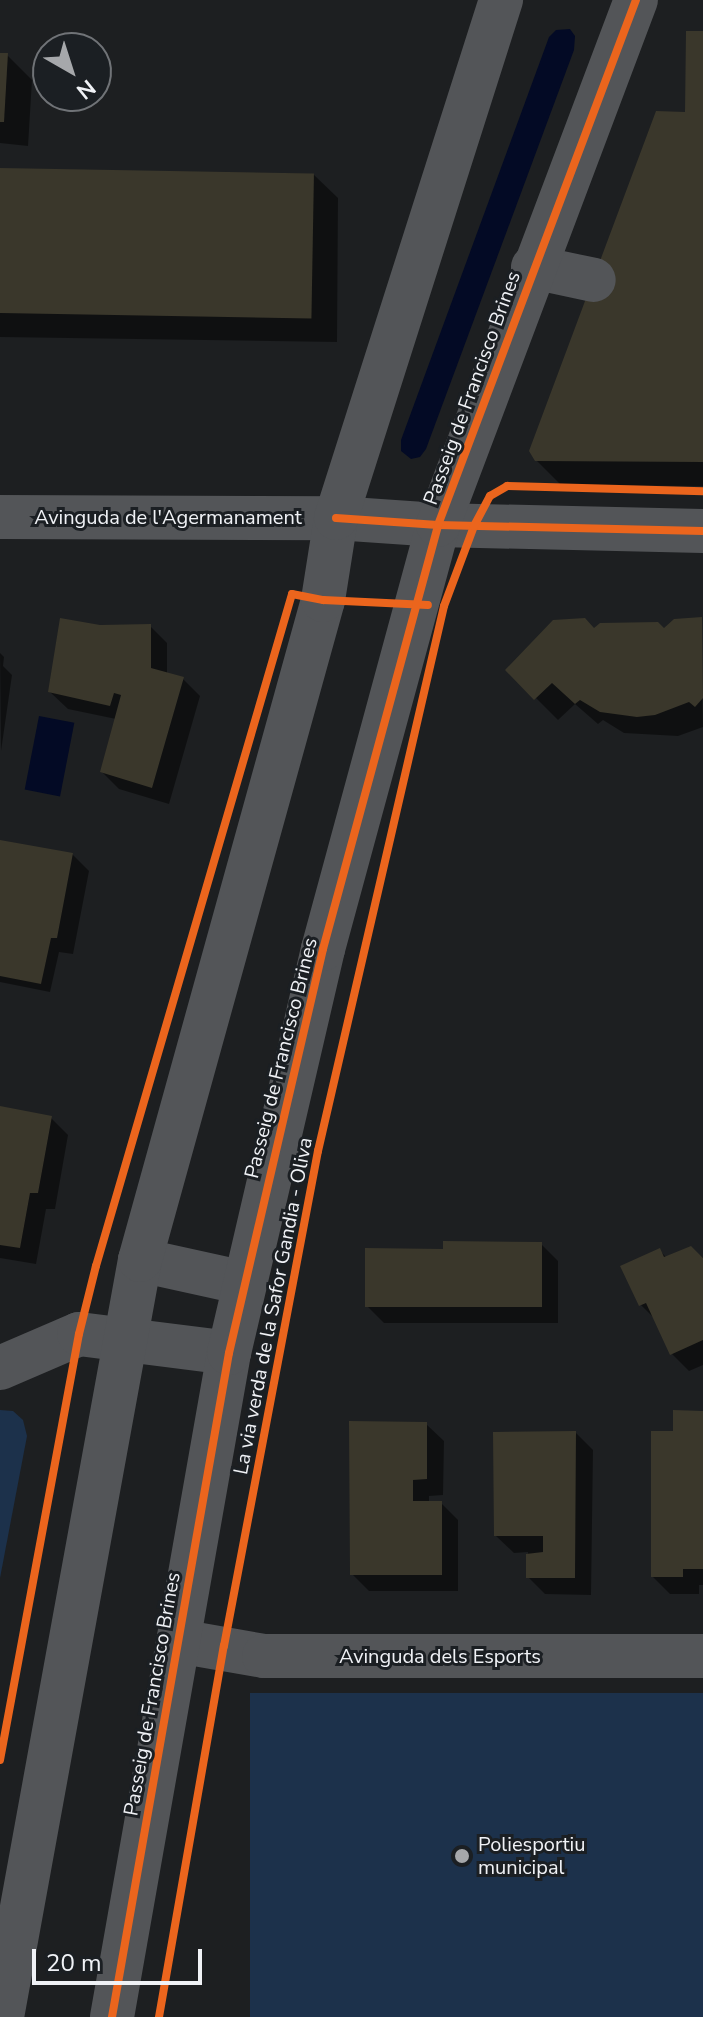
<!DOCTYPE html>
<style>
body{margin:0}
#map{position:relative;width:703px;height:2017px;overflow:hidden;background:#1d1f21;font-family:"Nunito Sans",sans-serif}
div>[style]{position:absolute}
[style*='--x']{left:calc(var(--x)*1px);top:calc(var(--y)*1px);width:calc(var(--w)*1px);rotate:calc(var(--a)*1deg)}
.green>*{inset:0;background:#1c314b;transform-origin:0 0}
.water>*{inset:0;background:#030a25;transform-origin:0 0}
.shadow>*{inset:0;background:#0007}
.building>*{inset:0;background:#3a372b;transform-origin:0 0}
.minor>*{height:44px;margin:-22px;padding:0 22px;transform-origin:22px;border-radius:22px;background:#535558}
.cycleway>*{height:8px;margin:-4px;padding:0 4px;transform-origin:4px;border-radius:4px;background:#eb651d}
.dots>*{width:22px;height:22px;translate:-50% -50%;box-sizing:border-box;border:4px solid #1b1f23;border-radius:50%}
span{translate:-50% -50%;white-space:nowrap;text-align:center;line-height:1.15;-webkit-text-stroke:6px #1b1f23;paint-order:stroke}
.street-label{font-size:20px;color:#f0f2f6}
.poi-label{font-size:20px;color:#f0f2f6}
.left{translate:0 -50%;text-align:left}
.north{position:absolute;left:32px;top:32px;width:80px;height:80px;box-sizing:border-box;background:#1b1f23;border:2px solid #707377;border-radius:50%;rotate:141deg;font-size:22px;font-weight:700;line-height:32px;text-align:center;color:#f0f2f6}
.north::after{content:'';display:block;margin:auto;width:28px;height:36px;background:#a6a8ab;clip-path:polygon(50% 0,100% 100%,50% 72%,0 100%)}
.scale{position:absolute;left:32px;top:1949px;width:170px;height:36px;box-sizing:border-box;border:4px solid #f0f2f6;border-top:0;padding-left:10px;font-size:24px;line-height:28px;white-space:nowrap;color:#f0f2f6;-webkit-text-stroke:6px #1b1f23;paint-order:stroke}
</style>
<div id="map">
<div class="green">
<div style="clip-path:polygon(0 1410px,13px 1411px,23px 1420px,27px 1436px,0 1578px)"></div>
<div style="left:250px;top:1693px;width:453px;height:329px"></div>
</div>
<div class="water">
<div style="clip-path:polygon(570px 29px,575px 36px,574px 50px,426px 449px,420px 457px,411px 459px,401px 451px,401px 440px,549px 37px,556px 30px)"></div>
<div style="left:39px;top:716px;width:36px;height:75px;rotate:11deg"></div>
</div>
<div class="shadow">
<div style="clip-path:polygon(703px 33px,703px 486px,561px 485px,536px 460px,687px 114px)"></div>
<div style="clip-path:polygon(0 55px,7px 55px,32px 80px,28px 146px,0 143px)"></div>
<div style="clip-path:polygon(0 170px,313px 174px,338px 198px,337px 342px,0 337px)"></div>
<div style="clip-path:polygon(701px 619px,703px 727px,678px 736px,624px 733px,603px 720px,598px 724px,575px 704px,558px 720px,508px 670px,594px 630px,664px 630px)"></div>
<div style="clip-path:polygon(150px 626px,167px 643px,167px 675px,183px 679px,200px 696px,169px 804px,119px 789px,102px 772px,116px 719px,68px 709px,50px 692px,100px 627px)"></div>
<div style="clip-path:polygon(0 653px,4px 657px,3px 666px,12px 675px,1px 751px)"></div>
<div style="clip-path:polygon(0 842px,72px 854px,89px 871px,73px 954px,59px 952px,50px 992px,0 982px)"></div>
<div style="clip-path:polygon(0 1108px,51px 1118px,68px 1135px,55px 1209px,46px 1209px,36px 1264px,0 1258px)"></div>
<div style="clip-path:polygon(541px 1244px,558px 1261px,558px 1323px,384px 1323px,367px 1306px,445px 1251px)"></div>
<div style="clip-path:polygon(691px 1248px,703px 1258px,703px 1365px,689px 1371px,672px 1354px,655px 1319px,641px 1305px,659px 1250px,667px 1258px)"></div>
<div style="clip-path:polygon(703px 1413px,703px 1585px,699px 1585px,699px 1594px,670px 1594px,653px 1577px,678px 1433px)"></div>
<div style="clip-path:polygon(426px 1424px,444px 1441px,443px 1495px,429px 1496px,429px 1503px,441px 1503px,458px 1520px,458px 1591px,369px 1591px,352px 1574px)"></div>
<div style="clip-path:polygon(576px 1433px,593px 1450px,591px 1595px,545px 1594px,528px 1577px,528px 1552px,514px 1553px,496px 1536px)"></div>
</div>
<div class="building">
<div style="clip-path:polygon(686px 31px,703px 31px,703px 462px,535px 461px,529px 451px,656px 111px,685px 112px)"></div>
<div style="clip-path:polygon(0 53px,8px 53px,4px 122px,0 122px)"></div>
<div style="left:0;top:168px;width:314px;height:145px;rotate:1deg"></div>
<div style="clip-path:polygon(60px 618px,100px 625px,151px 624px,151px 668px,184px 677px,152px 788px,100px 772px,121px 695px,114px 693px,110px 706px,48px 692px)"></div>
<div style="clip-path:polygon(585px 618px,594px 628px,600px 623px,658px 622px,664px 628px,674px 619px,702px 617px,703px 698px,695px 707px,689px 702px,655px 715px,637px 717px,600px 712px,580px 700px,575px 704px,552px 683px,534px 700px,505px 670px,553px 620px)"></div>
<div style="clip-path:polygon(0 840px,73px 853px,57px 938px,51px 938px,41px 984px,0 976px)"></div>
<div style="clip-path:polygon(0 1106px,52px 1116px,38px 1193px,30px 1193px,20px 1248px,0 1245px)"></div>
<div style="clip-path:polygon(443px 1241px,542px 1242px,542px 1307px,365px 1307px,365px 1248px,443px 1249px)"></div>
<div style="clip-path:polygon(691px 1246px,703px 1258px,703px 1340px,670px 1355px,646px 1303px,639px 1306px,620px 1266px,660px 1248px,664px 1257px)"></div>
<div style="clip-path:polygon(673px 1410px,703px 1411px,703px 1569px,683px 1569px,683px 1577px,651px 1577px,651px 1431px,673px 1431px)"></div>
<div style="clip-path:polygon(349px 1421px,427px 1422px,427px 1479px,413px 1480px,413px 1501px,442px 1501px,442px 1575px,350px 1575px)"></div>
<div style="clip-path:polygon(576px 1431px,575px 1578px,526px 1578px,526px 1554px,543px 1552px,543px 1536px,494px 1536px,493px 1432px)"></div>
</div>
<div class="minor">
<div style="--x:533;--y:267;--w:62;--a:12"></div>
<div style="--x:0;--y:517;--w:336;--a:0.2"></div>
<div style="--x:336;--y:518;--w:102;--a:3.9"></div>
<div style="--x:438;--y:525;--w:265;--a:1.3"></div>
<div style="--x:140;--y:1260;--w:107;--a:12.4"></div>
<div style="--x:0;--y:1368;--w:86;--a:-23.3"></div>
<div style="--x:79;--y:1334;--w:151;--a:7.2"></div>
<div style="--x:178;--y:1641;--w:87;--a:9.9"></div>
<div style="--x:264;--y:1656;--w:439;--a:0"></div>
<div style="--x:2;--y:2017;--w:769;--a:-79.67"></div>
<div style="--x:140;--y:1260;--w:685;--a:-74.5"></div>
<div style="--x:323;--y:600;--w:83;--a:-81"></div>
<div style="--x:336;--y:518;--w:544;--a:-72.33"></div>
<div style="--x:112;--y:2017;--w:674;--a:-80.01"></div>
<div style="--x:229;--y:1353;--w:415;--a:-76.9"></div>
<div style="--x:323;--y:949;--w:439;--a:-74.8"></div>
<div style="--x:438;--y:525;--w:561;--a:-69.34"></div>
</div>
<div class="cycleway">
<div style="--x:336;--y:518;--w:102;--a:3.9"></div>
<div style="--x:438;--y:525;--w:265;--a:1.3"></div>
<div style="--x:0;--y:1760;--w:433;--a:-79.5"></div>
<div style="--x:79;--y:1334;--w:70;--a:-76"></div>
<div style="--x:96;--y:1266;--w:700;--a:-73.74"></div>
<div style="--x:292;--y:594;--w:32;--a:11"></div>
<div style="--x:323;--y:600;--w:105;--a:2.7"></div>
<div style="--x:112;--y:2017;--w:674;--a:-80.01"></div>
<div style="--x:229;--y:1353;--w:415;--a:-76.9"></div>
<div style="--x:323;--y:949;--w:439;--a:-74.8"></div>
<div style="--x:438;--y:525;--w:561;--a:-69.34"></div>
<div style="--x:159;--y:2017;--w:377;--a:-80.1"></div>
<div style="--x:224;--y:1646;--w:504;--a:-79.25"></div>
<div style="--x:318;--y:1151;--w:559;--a:-76.98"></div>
<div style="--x:444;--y:606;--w:85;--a:-69.4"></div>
<div style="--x:474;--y:526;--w:34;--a:-62"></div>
<div style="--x:490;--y:496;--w:20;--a:-30"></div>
<div style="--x:507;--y:486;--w:196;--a:1.5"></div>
</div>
<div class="dots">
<div style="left:462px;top:1856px;background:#a6a8ab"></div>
</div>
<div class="street-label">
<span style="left:472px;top:388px;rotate:-70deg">Passeig de Francisco Brines</span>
<span style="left:168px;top:517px">Avinguda de l'Agermanament</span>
<span style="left:281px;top:1058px;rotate:-76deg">Passeig de Francisco Brines</span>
<span style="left:273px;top:1306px;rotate:-79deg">La via verda de la Safor Gandia - Oliva</span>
<span style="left:440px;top:1656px">Avinguda dels Esports</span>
<span style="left:152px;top:1694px;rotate:-80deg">Passeig de Francisco Brines</span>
</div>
<div class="poi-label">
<span class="left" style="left:478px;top:1856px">Poliesportiu<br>municipal</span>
</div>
<div class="north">N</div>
<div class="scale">20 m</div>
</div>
